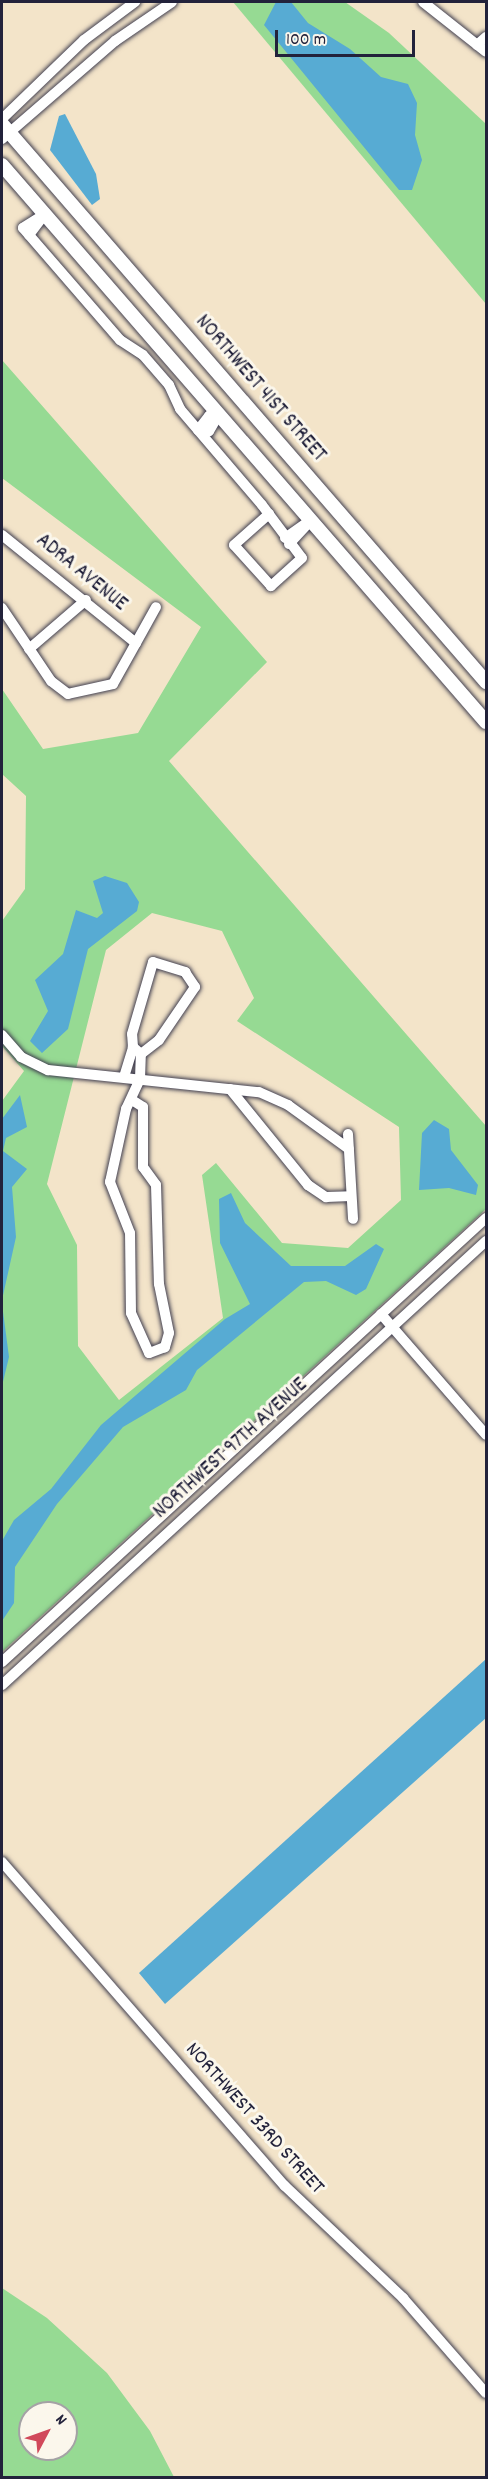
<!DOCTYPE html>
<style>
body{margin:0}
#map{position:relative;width:488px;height:2479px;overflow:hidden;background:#f3e4c9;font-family:Dekko,sans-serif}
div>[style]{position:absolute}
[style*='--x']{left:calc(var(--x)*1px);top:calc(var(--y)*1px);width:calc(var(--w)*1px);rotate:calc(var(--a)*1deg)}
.green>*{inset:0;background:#96da93}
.water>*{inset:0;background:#57abd3}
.roads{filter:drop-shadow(0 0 2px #413f50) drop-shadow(0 0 2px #413f50)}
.minor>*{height:10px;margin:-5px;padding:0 5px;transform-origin:5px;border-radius:5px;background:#fff}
.major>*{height:14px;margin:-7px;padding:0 7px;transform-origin:7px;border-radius:7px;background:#fff}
span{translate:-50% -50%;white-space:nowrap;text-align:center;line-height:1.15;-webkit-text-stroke:6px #fbf7ec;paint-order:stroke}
.street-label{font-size:21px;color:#22223b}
.frame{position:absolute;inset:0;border:3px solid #22223b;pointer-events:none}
.north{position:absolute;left:18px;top:2401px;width:60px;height:60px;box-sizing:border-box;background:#fbf7ec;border:2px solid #a4a2a5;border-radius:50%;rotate:49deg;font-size:16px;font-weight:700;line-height:24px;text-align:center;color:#22223b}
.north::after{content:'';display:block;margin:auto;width:21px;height:27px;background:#d1495b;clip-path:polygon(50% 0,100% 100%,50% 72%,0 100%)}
.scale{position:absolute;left:275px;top:30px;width:140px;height:27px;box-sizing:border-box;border:3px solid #22223b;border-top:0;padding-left:8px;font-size:18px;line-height:21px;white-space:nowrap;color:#22223b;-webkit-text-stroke:4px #fbf7ec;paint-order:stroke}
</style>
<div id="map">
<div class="green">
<div style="clip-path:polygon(233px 2px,345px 2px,389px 33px,486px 124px,486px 304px)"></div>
<div style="clip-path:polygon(evenodd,2px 360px,267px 662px,169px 761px,486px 1126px,486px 1209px,2px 1652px,2px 1101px,24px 1071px,2px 1046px,2px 921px,25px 889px,26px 796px,2px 774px,2px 689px,43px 749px,138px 733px,201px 627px,2px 478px,2px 360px,152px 913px,222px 931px,254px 998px,237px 1021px,399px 1127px,401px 1200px,348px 1248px,282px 1243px,216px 1163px,202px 1175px,223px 1318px,119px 1400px,78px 1346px,77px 1245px,47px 1184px,106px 950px,152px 913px)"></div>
<div style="clip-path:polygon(evenodd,2px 2288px,47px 2318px,107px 2373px,150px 2431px,174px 2477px,2px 2477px,2px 2288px,30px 2413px,66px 2413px,66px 2449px,30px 2449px,30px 2413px)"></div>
</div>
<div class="water">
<div style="clip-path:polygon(276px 2px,291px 2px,308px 23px,350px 49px,381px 77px,408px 84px,417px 103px,415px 135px,422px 160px,412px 190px,399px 190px,264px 25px)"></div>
<div style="clip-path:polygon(65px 114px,96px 174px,100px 199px,92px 205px,50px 150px,59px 116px)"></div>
<div style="clip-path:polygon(105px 876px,127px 883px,139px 902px,137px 911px,88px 949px,68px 1029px,42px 1053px,30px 1041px,48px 1011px,35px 980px,63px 954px,76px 910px,97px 918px,103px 913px,93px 881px)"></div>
<div style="clip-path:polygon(20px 1095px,27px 1127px,6px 1138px,3px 1151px,27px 1169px,12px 1187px,16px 1237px,2px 1300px,2px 1119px)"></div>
<div style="clip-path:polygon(434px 1120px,449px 1129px,451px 1150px,478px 1185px,476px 1195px,449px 1188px,419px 1190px,422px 1133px)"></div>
<div style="clip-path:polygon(231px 1193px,245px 1223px,291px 1266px,345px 1266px,376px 1244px,384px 1249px,366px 1289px,356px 1295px,326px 1281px,304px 1282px,197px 1370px,186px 1390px,123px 1427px,57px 1504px,15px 1567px,14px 1603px,2px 1621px,2px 1541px,14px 1520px,51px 1489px,101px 1425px,225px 1319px,250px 1304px,220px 1243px,219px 1199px)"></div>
<div style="clip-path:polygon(2px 1304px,9px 1357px,2px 1386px)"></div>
<div style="clip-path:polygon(486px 1659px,486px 1718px,165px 2004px,139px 1973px)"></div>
</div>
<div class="roads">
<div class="minor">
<div style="--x:423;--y:2;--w:80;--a:38.4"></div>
<div style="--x:477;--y:45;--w:12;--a:-42"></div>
<div style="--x:2;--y:119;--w:114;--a:-43.9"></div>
<div style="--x:84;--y:40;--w:64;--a:-36.7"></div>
<div style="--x:2;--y:139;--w:150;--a:-40.9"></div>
<div style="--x:115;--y:41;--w:69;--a:-34.4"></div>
<div style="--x:45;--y:214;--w:26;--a:148"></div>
<div style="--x:23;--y:228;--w:148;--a:49.1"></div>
<div style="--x:120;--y:340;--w:27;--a:33"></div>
<div style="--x:143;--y:355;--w:40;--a:49"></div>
<div style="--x:169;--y:385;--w:26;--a:65"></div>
<div style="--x:180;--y:409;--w:126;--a:49.5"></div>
<div style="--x:262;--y:505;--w:66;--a:53"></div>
<div style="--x:302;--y:558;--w:42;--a:137.9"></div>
<div style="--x:271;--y:586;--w:55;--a:-132.1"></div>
<div style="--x:234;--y:545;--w:47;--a:-41.5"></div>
<div style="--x:29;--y:235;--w:26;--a:-53"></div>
<div style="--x:219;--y:414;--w:20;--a:120"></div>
<div style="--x:209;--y:431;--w:11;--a:-175"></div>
<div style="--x:198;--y:430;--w:18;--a:-52"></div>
<div style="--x:209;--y:416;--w:10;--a:-11"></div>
<div style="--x:2;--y:535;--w:172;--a:38.9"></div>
<div style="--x:136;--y:643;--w:47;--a:119.3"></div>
<div style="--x:113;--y:684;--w:46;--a:167.5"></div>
<div style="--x:68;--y:694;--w:21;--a:-143"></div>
<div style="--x:51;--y:681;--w:88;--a:-123.9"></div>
<div style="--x:285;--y:538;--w:32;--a:-35"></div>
<div style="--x:289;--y:544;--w:33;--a:-47"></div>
<div style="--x:136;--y:643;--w:41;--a:-60.9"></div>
<div style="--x:29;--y:649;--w:75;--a:-40.7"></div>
<div style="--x:153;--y:962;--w:34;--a:17"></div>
<div style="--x:185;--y:972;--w:18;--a:56"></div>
<div style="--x:195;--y:987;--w:64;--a:124.2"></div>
<div style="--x:159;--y:1040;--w:23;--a:142"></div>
<div style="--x:141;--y:1054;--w:11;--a:-139"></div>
<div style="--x:133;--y:1047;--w:13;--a:-94"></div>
<div style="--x:132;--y:1034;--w:75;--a:-73.7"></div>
<div style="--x:2;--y:1035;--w:29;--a:49"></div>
<div style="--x:21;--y:1057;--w:30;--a:26"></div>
<div style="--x:48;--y:1070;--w:212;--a:6"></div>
<div style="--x:259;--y:1092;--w:32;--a:24"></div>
<div style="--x:288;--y:1105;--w:75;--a:35.8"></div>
<div style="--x:124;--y:1077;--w:31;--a:-73"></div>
<div style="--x:230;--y:1089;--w:124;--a:50.9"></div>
<div style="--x:308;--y:1185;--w:22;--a:34"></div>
<div style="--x:326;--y:1197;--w:25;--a:-2"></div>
<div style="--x:132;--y:1100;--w:13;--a:32"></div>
<div style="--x:143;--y:1107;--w:60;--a:90"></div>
<div style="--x:143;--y:1167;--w:22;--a:54"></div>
<div style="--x:156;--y:1185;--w:99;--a:88.3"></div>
<div style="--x:159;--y:1284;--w:50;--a:78.5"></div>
<div style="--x:169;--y:1333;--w:15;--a:106"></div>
<div style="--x:165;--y:1347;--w:17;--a:159"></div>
<div style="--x:149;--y:1353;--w:44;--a:-114.2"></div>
<div style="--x:131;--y:1313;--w:80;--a:-90.7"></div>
<div style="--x:130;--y:1233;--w:55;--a:-111.4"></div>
<div style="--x:110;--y:1182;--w:75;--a:-77.6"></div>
<div style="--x:126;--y:1109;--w:33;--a:-65"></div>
<div style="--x:140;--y:1079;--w:25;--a:-88"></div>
<div style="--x:348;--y:1134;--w:85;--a:86.6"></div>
<div style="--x:381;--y:1314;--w:160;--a:49"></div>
<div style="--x:2;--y:1662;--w:657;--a:-42.53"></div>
<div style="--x:2;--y:1685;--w:657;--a:-42.53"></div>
<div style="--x:2;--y:1862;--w:430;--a:48.9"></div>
<div style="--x:285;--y:2186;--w:163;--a:43.5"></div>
<div style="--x:403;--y:2298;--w:126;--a:48.9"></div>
</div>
<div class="major">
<div style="--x:2;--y:124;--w:739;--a:49.06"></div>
<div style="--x:2;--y:165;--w:738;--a:49.01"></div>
</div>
</div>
<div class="street-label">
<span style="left:260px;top:389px;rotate:49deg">NORTHWEST 41ST STREET</span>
<span style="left:81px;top:573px;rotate:39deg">ADRA AVENUE</span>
<span style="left:231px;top:1449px;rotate:-42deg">NORTHWEST 97TH AVENUE</span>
<span style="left:254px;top:2119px;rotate:48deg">NORTHWEST 33RD STREET</span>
</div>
<div class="frame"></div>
<div class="north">N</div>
<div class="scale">100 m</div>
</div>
